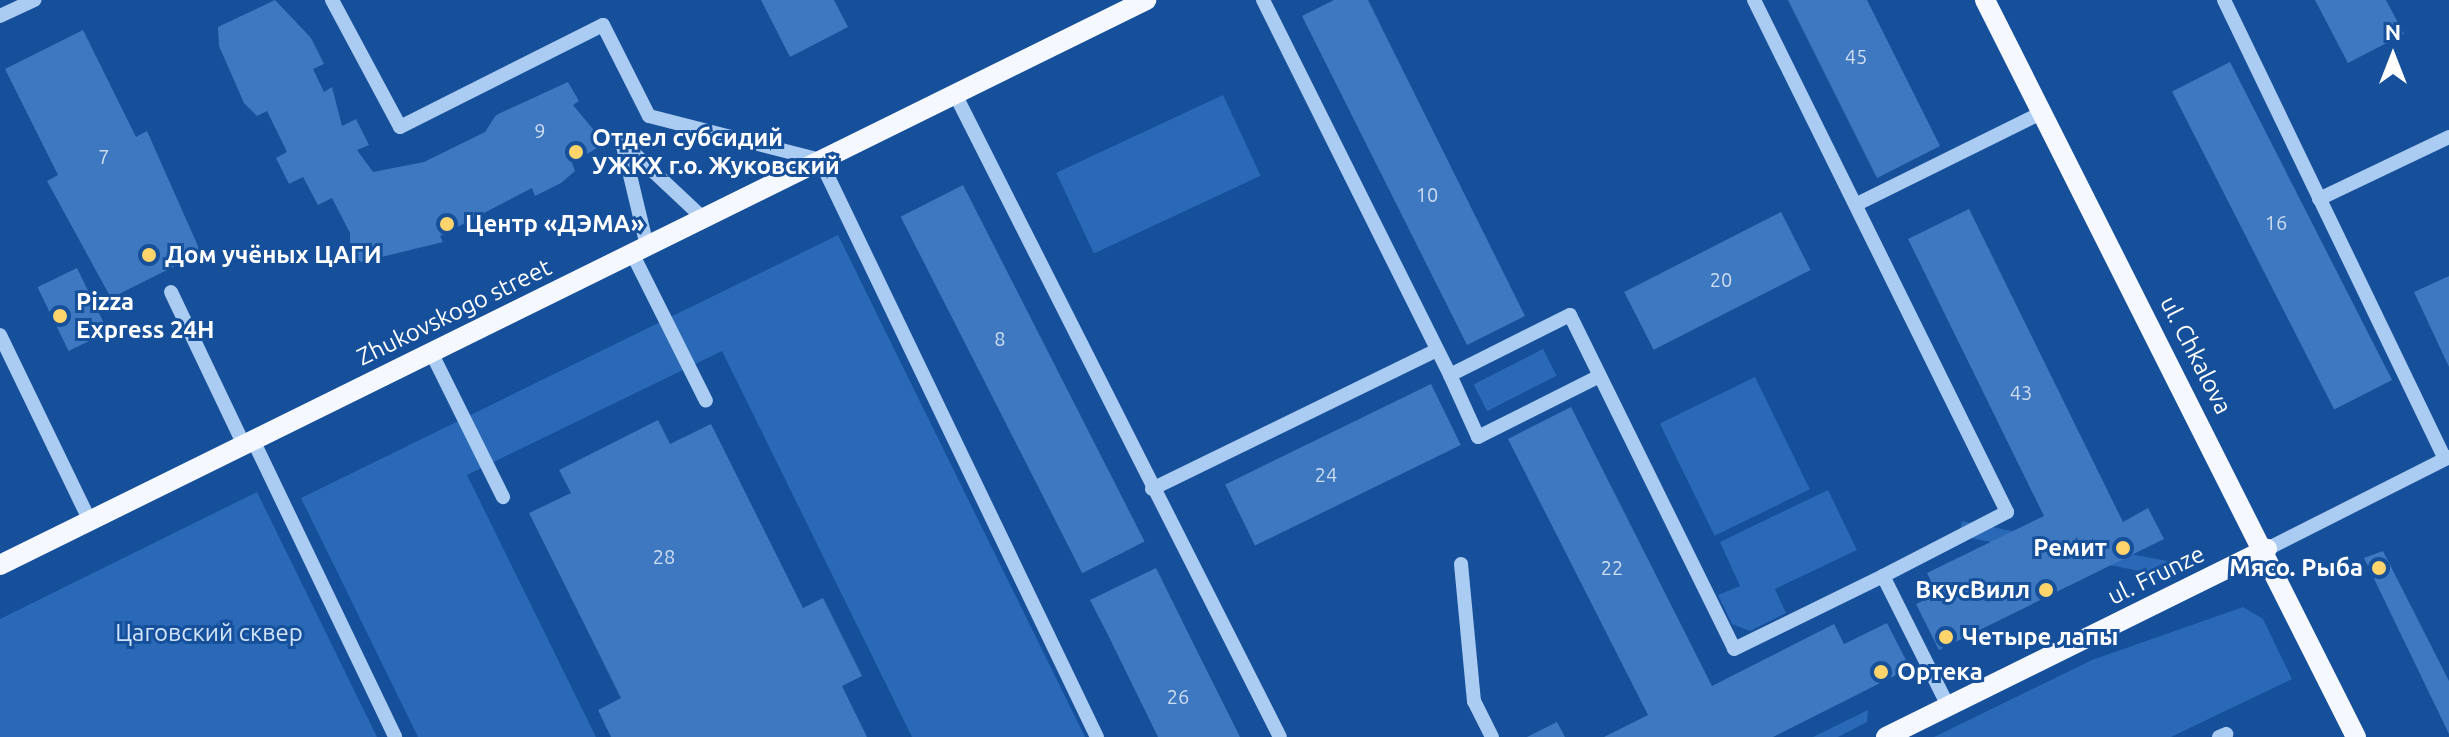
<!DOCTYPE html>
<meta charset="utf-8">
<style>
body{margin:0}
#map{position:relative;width:2449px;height:737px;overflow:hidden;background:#164f9a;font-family:Ubuntu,sans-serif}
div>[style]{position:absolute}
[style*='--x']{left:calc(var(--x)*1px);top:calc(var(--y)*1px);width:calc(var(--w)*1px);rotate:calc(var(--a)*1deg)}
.green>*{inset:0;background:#2969b7;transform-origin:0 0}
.building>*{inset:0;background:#3e78c1;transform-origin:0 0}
.minor>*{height:14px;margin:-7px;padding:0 7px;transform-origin:7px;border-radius:7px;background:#aacbf2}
.major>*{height:20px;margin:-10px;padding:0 10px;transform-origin:10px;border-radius:10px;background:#f5f9ff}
.dots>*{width:22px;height:22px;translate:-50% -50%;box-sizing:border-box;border:4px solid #164f9a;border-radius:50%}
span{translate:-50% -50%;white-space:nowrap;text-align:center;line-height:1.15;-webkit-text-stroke:6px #164f9a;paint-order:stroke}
.number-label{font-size:20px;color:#cfddf0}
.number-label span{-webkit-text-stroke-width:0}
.poi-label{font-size:24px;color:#fff;font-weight:700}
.left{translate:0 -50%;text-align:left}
.right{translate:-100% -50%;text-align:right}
.street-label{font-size:24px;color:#fff}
.park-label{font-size:24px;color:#d2e5fd}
.north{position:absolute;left:2353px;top:16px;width:80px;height:80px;-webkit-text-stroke:6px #164f9a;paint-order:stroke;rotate:0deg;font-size:22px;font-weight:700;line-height:32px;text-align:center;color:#fff}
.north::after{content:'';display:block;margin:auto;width:28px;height:36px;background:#fff;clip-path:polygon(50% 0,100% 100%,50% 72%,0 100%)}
</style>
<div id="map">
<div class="green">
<div style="left:1223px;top:95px;width:89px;height:184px;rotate:65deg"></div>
<div style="clip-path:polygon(838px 235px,1085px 737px,912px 737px,722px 351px,467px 475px,596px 737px,418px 737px,301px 498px)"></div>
<div style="left:1543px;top:349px;width:30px;height:78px;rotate:63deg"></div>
<div style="left:1755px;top:377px;width:125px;height:106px;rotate:64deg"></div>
<div style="clip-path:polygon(1828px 490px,1857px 550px,1775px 589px,1786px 613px,1750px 631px,1732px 624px,1718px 595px,1740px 586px,1720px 542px)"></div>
<div style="clip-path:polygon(257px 492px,377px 737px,0 737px,0 619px)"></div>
<div style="left:2167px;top:561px;width:15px;height:209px;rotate:101deg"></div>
<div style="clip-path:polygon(2243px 607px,2263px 619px,2292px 679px,2171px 737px,1934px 737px,2092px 660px)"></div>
<div style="clip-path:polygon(1868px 710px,1867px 722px,1838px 737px,1813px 737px)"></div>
</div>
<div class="building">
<div style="clip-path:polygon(275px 0,311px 38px,324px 64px,313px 69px,324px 92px,332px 87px,342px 126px,356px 119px,369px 145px,357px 150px,373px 172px,424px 162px,485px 132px,496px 115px,568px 82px,579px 101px,573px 105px,597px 134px,597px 148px,572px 163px,575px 171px,561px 183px,535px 196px,532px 188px,440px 236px,443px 242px,361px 262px,350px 252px,350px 233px,332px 198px,318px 205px,303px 177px,289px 184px,276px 158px,287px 152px,267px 111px,257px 116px,244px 103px,219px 46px,218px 27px)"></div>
<div style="clip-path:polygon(761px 0,834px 0,848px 27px,790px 57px)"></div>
<div style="clip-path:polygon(1334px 0,1368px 0,1525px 316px,1467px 345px,1302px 16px)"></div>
<div style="clip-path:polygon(1788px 0,1867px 0,1940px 146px,1877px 178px)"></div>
<div style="clip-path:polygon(2315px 0,2386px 0,2404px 34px,2348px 63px)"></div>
<div style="clip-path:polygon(83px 30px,136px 137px,147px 131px,201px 253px,111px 298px,47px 181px,58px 175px,5px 69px)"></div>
<div style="left:2230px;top:62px;width:357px;height:65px;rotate:63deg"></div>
<div style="left:963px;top:185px;width:400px;height:70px;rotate:63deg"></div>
<div style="clip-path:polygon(1969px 209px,2123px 522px,2148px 508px,2164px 539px,1939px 650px,1916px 604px,1937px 594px,1927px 573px,2044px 516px,1908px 239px)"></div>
<div style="left:1781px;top:212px;width:65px;height:176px;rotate:63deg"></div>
<div style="left:77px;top:268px;width:71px;height:44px;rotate:64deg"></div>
<div style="clip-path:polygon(2449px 276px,2449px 367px,2414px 292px)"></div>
<div style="left:1431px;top:384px;width:68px;height:229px;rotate:64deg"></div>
<div style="clip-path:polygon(1571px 407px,1712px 686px,1834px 624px,1844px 644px,1887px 623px,1910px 668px,1773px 737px,1604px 737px,1648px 715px,1508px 439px)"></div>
<div style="clip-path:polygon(658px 420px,670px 444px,711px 424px,803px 608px,823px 598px,862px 676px,842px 686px,867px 737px,611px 737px,598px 710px,621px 698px,529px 513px,571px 493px,559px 470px)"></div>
<div style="clip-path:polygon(2383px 551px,2449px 681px,2449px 734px,2364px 558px)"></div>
<div style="clip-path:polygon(1156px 568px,1199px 655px,1240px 737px,1158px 737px,1107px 633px,1090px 600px)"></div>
<div style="clip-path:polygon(1557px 722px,1565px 737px,1527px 737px)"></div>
</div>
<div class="minor">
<div style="--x:332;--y:0;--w:144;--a:61.8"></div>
<div style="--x:400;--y:127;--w:227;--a:-26.7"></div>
<div style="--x:603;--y:25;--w:102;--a:63.2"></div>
<div style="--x:649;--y:116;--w:177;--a:14.4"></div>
<div style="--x:820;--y:160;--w:640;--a:64.36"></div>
<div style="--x:1263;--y:0;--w:419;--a:63.5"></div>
<div style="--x:1450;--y:375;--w:134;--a:-26.6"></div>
<div style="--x:1570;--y:315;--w:372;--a:63.8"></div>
<div style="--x:1734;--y:649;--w:166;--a:-26.1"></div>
<div style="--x:1754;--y:0;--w:571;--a:63.7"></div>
<div style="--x:2007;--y:512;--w:140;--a:152.7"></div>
<div style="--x:1883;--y:576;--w:145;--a:63.4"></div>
<div style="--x:2224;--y:0;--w:509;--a:64.29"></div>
<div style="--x:0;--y:16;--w:38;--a:-25"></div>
<div style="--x:955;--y:94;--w:720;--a:63.19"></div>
<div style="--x:2319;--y:199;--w:144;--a:-25.5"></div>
<div style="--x:1857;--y:204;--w:205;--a:-26.3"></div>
<div style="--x:647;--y:246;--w:107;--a:-103.5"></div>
<div style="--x:622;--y:142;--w:111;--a:43.2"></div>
<div style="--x:632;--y:253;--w:165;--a:63.4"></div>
<div style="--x:171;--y:292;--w:170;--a:64.5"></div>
<div style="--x:0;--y:335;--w:207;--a:64.2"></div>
<div style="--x:431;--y:352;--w:162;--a:63.6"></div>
<div style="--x:1450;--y:375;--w:68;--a:65.7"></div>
<div style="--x:1478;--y:437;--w:136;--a:-26.6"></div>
<div style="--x:253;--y:440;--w:329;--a:64.4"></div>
<div style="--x:1152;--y:489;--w:317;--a:-26"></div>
<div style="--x:2267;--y:549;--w:204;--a:-26.8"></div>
<div style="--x:1461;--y:564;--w:138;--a:84.6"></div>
<div style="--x:1474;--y:701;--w:40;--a:63.4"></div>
<div style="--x:2219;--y:737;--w:8;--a:-23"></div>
</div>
<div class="major">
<div style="--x:1985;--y:0;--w:825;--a:63.28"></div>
<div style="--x:0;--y:565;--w:1278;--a:-26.24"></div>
<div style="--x:1886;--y:737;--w:425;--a:-26.3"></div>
</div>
<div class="dots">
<div style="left:576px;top:152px;background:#ffd46b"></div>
<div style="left:447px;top:224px;background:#ffd46b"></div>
<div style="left:149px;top:255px;background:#ffd46b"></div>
<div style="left:60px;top:316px;background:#ffd46b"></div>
<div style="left:2123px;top:548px;background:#ffd46b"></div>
<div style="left:2379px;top:568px;background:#ffd46b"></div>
<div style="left:2046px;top:590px;background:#ffd46b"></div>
<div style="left:1946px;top:637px;background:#ffd46b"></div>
<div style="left:1881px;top:672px;background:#ffd46b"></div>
</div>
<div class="number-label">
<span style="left:1856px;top:56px">45</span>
<span style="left:540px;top:130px">9</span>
<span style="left:104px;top:156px">7</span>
<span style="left:1427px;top:194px">10</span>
<span style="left:2276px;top:222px">16</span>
<span style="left:1721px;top:279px">20</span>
<span style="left:1000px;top:338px">8</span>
<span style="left:2021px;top:392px">43</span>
<span style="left:1326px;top:474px">24</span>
<span style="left:664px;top:556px">28</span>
<span style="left:1612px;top:567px">22</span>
<span style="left:1178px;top:696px">26</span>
</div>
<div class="poi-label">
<span class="left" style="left:592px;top:152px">Отдел субсидий<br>УЖКХ г.о. Жуковский</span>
<span class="left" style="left:465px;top:224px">Центр «ДЭМА»</span>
<span class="left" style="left:165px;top:255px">Дом учёных ЦАГИ</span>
<span class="left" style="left:76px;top:316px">Pizza<br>Express 24H</span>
<span class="right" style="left:2107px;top:548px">Ремит</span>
<span class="right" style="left:2363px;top:568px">Мясо. Рыба</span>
<span class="right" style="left:2030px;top:590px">ВкусВилл</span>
<span class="left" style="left:1962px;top:637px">Четыре лапы</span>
<span class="left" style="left:1897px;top:672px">Ортека</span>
</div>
<div class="street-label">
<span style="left:454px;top:312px;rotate:-26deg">Zhukovskogo street</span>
<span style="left:2196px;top:355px;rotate:63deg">ul. Chkalova</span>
<span style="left:2156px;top:575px;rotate:-26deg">ul. Frunze</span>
</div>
<div class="park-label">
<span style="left:209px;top:633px">Цаговский сквер</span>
</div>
<div class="north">N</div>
</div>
